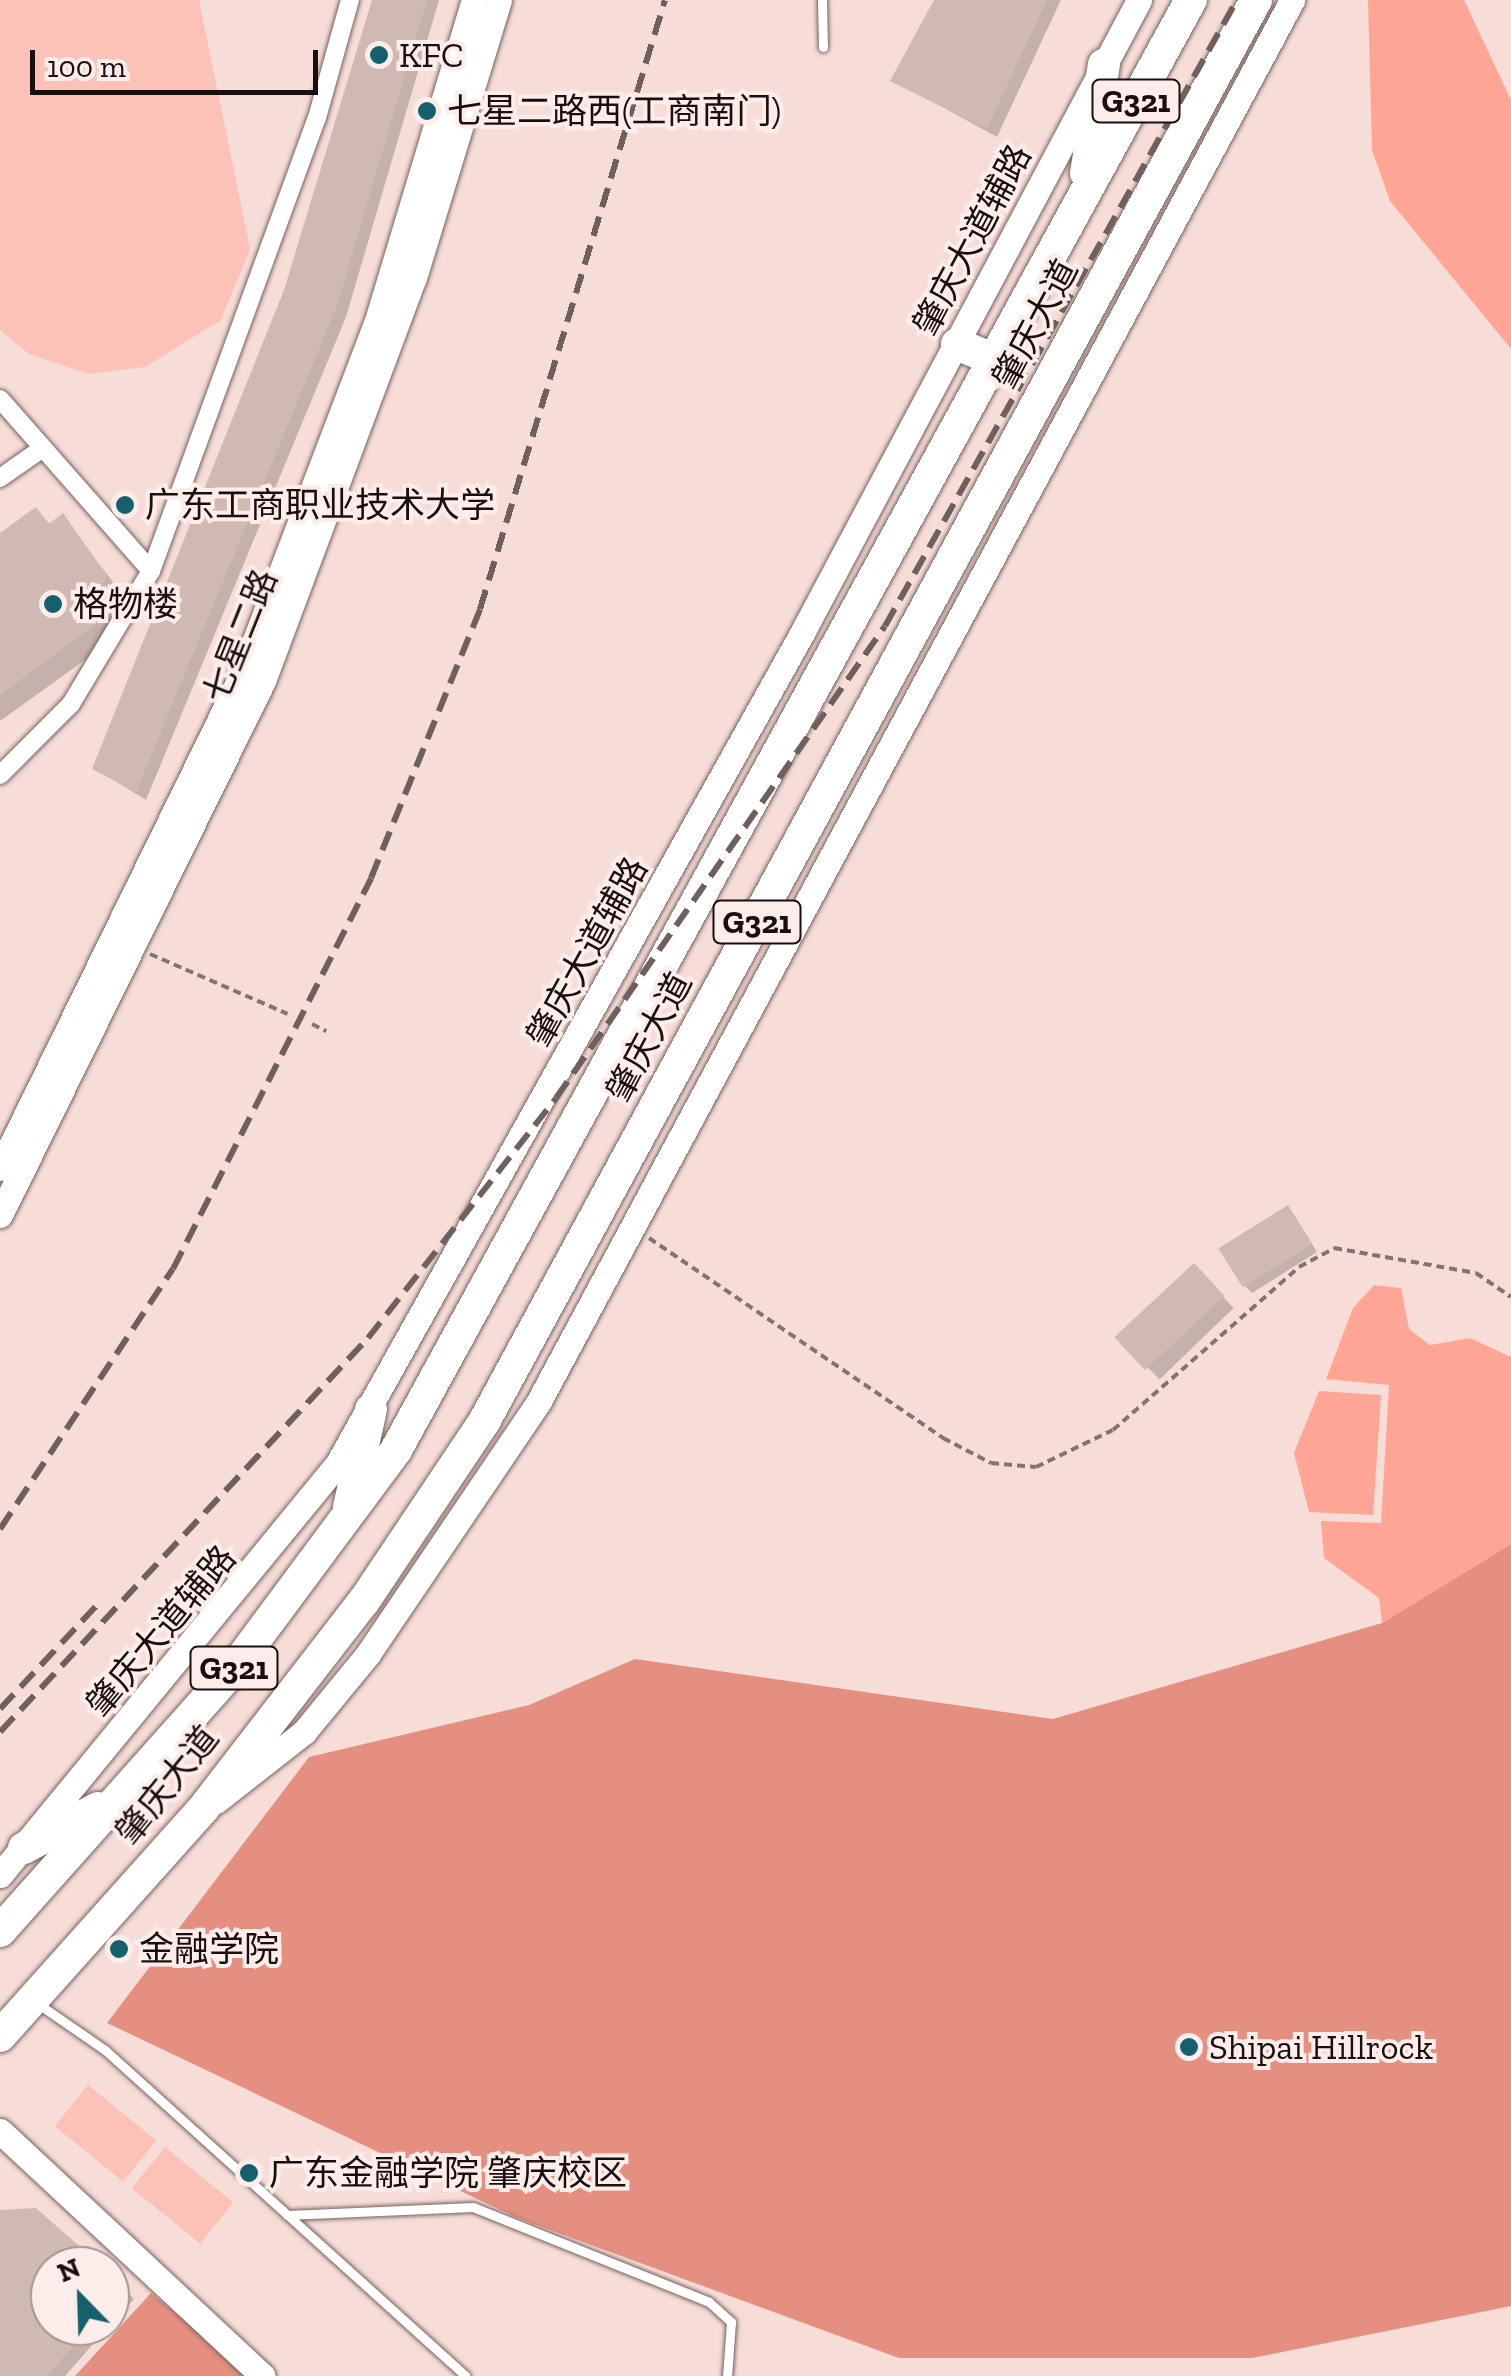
<!DOCTYPE html>
<meta charset="utf-8">
<style>
body{margin:0}
#map{position:relative;width:1511px;height:2376px;overflow:hidden;background:#f7ddd8;font-family:"Zilla Slab","Noto Sans SC",serif}
div>[style]{position:absolute}
[style*='--x']{left:calc(var(--x)*1px);top:calc(var(--y)*1px);width:calc(var(--w)*1px);rotate:calc(var(--a)*1deg)}
.green>*{inset:0;background:#fcc2b7;transform-origin:0 0}
.forest>*{inset:0;background:#e58f80}
.water>*{inset:0;background:#fea596}
.shadow>*{inset:0;background:#0003;transform-origin:0 0}
.building>*{inset:0;background:#d0b8b3;transform-origin:0 0}
.path>*{height:4px;margin-top:-2px;transform-origin:0;background:repeating-linear-gradient(90deg,#847370 0 8px,transparent 0 13px)}
.roads{filter:drop-shadow(0 0 2px #77615d) drop-shadow(0 0 2px #77615d)}
.lane>*{height:9px;margin:-4.5px;padding:0 4.5px;transform-origin:4.5px;border-radius:4.5px;background:#fff}
.street>*{height:18px;margin:-9px;padding:0 9px;transform-origin:9px;border-radius:9px;background:#fff}
.secondary>*{height:25px;margin:-12.5px;padding:0 12.5px;transform-origin:12.5px;border-radius:12.5px;background:#fff}
.highway>*{height:32px;margin:-16px;padding:0 16px;transform-origin:16px;border-radius:16px;background:#fff}
.rail>*{height:6px;margin-top:-3px;transform-origin:0;background:repeating-linear-gradient(90deg,#70605d 0 20px,transparent 0 30px)}
.dots>*{width:28px;height:28px;translate:-50% -50%;box-sizing:border-box;border:5px solid #fcedea;border-radius:50%}
span{translate:-50% -50%;white-space:nowrap;text-align:center;line-height:1.15;-webkit-text-stroke:8px #fcedea;paint-order:stroke}
.shield-label span{padding:2px 8px;background:#fcedea;border:2px solid;border-radius:8px;-webkit-text-stroke-width:0}
.shield-label{font-size:32px;color:#180f0e;font-weight:700}
.poi-label{font-size:35px;color:#180f0e}
.left{translate:0 -50%;text-align:left}
.street-label{font-size:35px;color:#180f0e}
.north{position:absolute;left:30px;top:2246px;width:100px;height:100px;box-sizing:border-box;background:#fcedea;border:2px solid #a19492;border-radius:50%;rotate:337deg;font-size:28px;font-weight:700;line-height:40px;text-align:center;color:#180f0e}
.north::after{content:'';display:block;margin:auto;width:35px;height:45px;background:#14616d;clip-path:polygon(50% 0,100% 100%,50% 72%,0 100%)}
.scale{position:absolute;left:30px;top:50px;width:288px;height:45px;box-sizing:border-box;border:5px solid #180f0e;border-top:0;padding-left:12px;font-size:30px;line-height:35px;white-space:nowrap;color:#180f0e;-webkit-text-stroke:8px #fcedea;paint-order:stroke}
</style>
<div id="map">
<div class="green">
<div style="clip-path:polygon(0 0,199px 0,250px 249px,221px 320px,145px 367px,88px 374px,29px 354px,0 330px)"></div>
<div style="left:88px;top:2085px;width:88px;height:53px;rotate:39deg"></div>
<div style="left:165px;top:2147px;width:88px;height:53px;rotate:39deg"></div>
</div>
<div class="forest">
<div style="clip-path:polygon(1511px 1544px,1511px 2306px,1252px 2358px,899px 2358px,515px 2217px,107px 2023px,309px 1757px,529px 1705px,635px 1659px,1053px 1719px,1382px 1623px)"></div>
<div style="clip-path:polygon(151px 2293px,245px 2371px,244px 2376px,75px 2376px)"></div>
</div>
<div class="water">
<div style="clip-path:polygon(1368px 0,1464px 0,1511px 100px,1511px 349px,1390px 201px,1372px 150px)"></div>
<div style="clip-path:polygon(1374px 1285px,1401px 1288px,1409px 1329px,1430px 1345px,1470px 1338px,1511px 1357px,1511px 1544px,1382px 1623px,1379px 1598px,1324px 1558px,1321px 1521px,1381px 1523px,1389px 1385px,1326px 1379px,1353px 1308px)"></div>
<div style="clip-path:polygon(1319px 1391px,1381px 1395px,1373px 1515px,1309px 1512px,1294px 1453px)"></div>
</div>
<div class="shadow">
<div style="clip-path:polygon(374px 0,439px 0,346px 317px,146px 800px,94px 768px,286px 291px)"></div>
<div style="clip-path:polygon(937px 0,1061px 0,997px 137px,893px 80px)"></div>
<div style="clip-path:polygon(36px 510px,51px 525px,62px 517px,121px 592px,112px 610px,121px 634px,0 721px,0 536px)"></div>
<div style="clip-path:polygon(1294px 1215px,1317px 1252px,1252px 1293px,1245px 1286px)"></div>
<div style="left:1194px;top:1267px;width:57px;height:103px;rotate:46deg"></div>
<div style="clip-path:polygon(0 2213px,98px 2266px,50px 2266px,50px 2326px,109px 2326px,65px 2376px,0 2376px)"></div>
<div style="clip-path:polygon(110px 2276px,134px 2299px,110px 2325px)"></div>
</div>
<div class="building">
<div style="clip-path:polygon(372px 0,427px 0,337px 306px,136px 792px,92px 769px,284px 290px)"></div>
<div style="clip-path:polygon(934px 0,1047px 0,987px 129px,890px 81px)"></div>
<div style="clip-path:polygon(36px 507px,49px 524px,63px 513px,107px 576px,98px 594px,111px 613px,0 695px,0 533px)"></div>
<div style="left:1288px;top:1205px;width:46px;height:82px;rotate:58deg"></div>
<div style="left:1194px;top:1263px;width:45px;height:109px;rotate:47deg"></div>
<div style="clip-path:polygon(36px 2208px,102px 2266px,50px 2266px,50px 2326px,91px 2326px,47px 2376px,0 2376px,0 2210px)"></div>
</div>
<div class="path">
<div style="--x:150;--y:954;--w:150;--a:23.5"></div>
<div style="--x:312;--y:1024;--w:16;--a:27"></div>
<div style="--x:649;--y:1238;--w:356;--a:34.2"></div>
<div style="--x:943;--y:1438;--w:54;--a:27.5"></div>
<div style="--x:991;--y:1463;--w:45;--a:5.1"></div>
<div style="--x:1036;--y:1467;--w:85;--a:-25.7"></div>
<div style="--x:1113;--y:1430;--w:247;--a:-41.2"></div>
<div style="--x:1299;--y:1267;--w:40;--a:-28"></div>
<div style="--x:1334;--y:1248;--w:144;--a:10"></div>
<div style="--x:1476;--y:1273;--w:42;--a:34.4"></div>
</div>
<div class="roads">
<div class="lane">
<div style="--x:822;--y:0;--w:47;--a:88.8"></div>
<div style="--x:37;--y:2003;--w:83;--a:34.7"></div>
<div style="--x:105;--y:2050;--w:486;--a:42.1"></div>
<div style="--x:287;--y:2215;--w:186;--a:-2.5"></div>
<div style="--x:473;--y:2207;--w:254;--a:21.9"></div>
<div style="--x:709;--y:2302;--w:30;--a:42"></div>
<div style="--x:731;--y:2322;--w:54;--a:94.2"></div>
</div>
<div class="street">
<div style="--x:0;--y:399;--w:229;--a:48.7"></div>
<div style="--x:0;--y:478;--w:49;--a:-35"></div>
<div style="--x:0;--y:775;--w:100;--a:-45"></div>
<div style="--x:71;--y:704;--w:155;--a:-59"></div>
<div style="--x:151;--y:571;--w:482;--a:-69.9"></div>
<div style="--x:317;--y:118;--w:123;--a:-74.4"></div>
</div>
<div class="secondary">
<div style="--x:0;--y:1168;--w:550;--a:-63.9"></div>
<div style="--x:242;--y:674;--w:375;--a:-69.1"></div>
<div style="--x:376;--y:324;--w:338;--a:-73.2"></div>
<div style="--x:0;--y:1215;--w:595;--a:-63.78"></div>
<div style="--x:263;--y:681;--w:430;--a:-69.5"></div>
<div style="--x:414;--y:278;--w:291;--a:-73"></div>
<div style="--x:216;--y:1801;--w:112;--a:-38.1"></div>
<div style="--x:304;--y:1732;--w:101;--a:-50.6"></div>
<div style="--x:368;--y:1654;--w:305;--a:-55.9"></div>
<div style="--x:539;--y:1401;--w:1591;--a:-61.74"></div>
<div style="--x:0;--y:1875;--w:533;--a:-50.63"></div>
<div style="--x:338;--y:1463;--w:951;--a:-60.79"></div>
<div style="--x:802;--y:633;--w:717;--a:-61.97"></div>
<div style="--x:0;--y:2131;--w:359;--a:43"></div>
</div>
<div class="highway">
<div style="--x:1086;--y:173;--w:110;--a:-80.6"></div>
<div style="--x:957;--y:344;--w:41;--a:22.8"></div>
<div style="--x:349;--y:1507;--w:100;--a:-77.3"></div>
<div style="--x:24;--y:1848;--w:84;--a:-28.4"></div>
<div style="--x:0;--y:1931;--w:353;--a:-48.3"></div>
<div style="--x:235;--y:1667;--w:270;--a:-53.4"></div>
<div style="--x:396;--y:1450;--w:1654;--a:-61.27"></div>
<div style="--x:0;--y:2036;--w:305;--a:-48.2"></div>
<div style="--x:203;--y:1809;--w:263;--a:-52.3"></div>
<div style="--x:364;--y:1601;--w:218;--a:-56.2"></div>
<div style="--x:485;--y:1420;--w:1616;--a:-61.5"></div>
</div>
</div>
<div class="rail">
<div style="--x:0;--y:1529;--w:312;--a:-56.4"></div>
<div style="--x:173;--y:1269;--w:438;--a:-63.1"></div>
<div style="--x:371;--y:878;--w:290;--a:-67.9"></div>
<div style="--x:480;--y:609;--w:636;--a:-73.1"></div>
<div style="--x:0;--y:1709;--w:145;--a:-47"></div>
<div style="--x:0;--y:1732;--w:539;--a:-46.95"></div>
<div style="--x:368;--y:1338;--w:305;--a:-51.9"></div>
<div style="--x:556;--y:1098;--w:575;--a:-55.12"></div>
<div style="--x:885;--y:626;--w:718;--a:-60.65"></div>
</div>
<div class="dots">
<div style="left:379px;top:55px;background:#14616d"></div>
<div style="left:427px;top:111px;background:#14616d"></div>
<div style="left:125px;top:505px;background:#14616d"></div>
<div style="left:53px;top:604px;background:#14616d"></div>
<div style="left:119px;top:1949px;background:#14616d"></div>
<div style="left:1189px;top:2047px;background:#14616d"></div>
<div style="left:249px;top:2173px;background:#14616d"></div>
</div>
<div class="shield-label">
<span style="left:1136px;top:101px">G321</span>
<span style="left:757px;top:922px">G321</span>
<span style="left:234px;top:1668px">G321</span>
</div>
<div class="poi-label">
<span class="left" style="left:399px;top:55px">KFC</span>
<span class="left" style="left:447px;top:111px">七星二路西(工商南门)</span>
<span class="left" style="left:145px;top:505px">广东工商职业技术大学</span>
<span class="left" style="left:73px;top:604px">格物楼</span>
<span class="left" style="left:139px;top:1949px">金融学院</span>
<span class="left" style="left:1209px;top:2047px">Shipai Hillrock</span>
<span class="left" style="left:269px;top:2173px">广东金融学院 肇庆校区</span>
</div>
<div class="street-label">
<span style="left:972px;top:240px;rotate:-62deg">肇庆大道辅路</span>
<span style="left:1035px;top:324px;rotate:-62deg">肇庆大道</span>
<span style="left:240px;top:636px;rotate:-68deg">七星二路</span>
<span style="left:587px;top:952px;rotate:-61deg">肇庆大道辅路</span>
<span style="left:649px;top:1037px;rotate:-62deg">肇庆大道</span>
<span style="left:161px;top:1631px;rotate:-50deg">肇庆大道辅路</span>
<span style="left:167px;top:1785px;rotate:-51deg">肇庆大道</span>
</div>
<div class="north">N</div>
<div class="scale">100 m</div>
</div>
